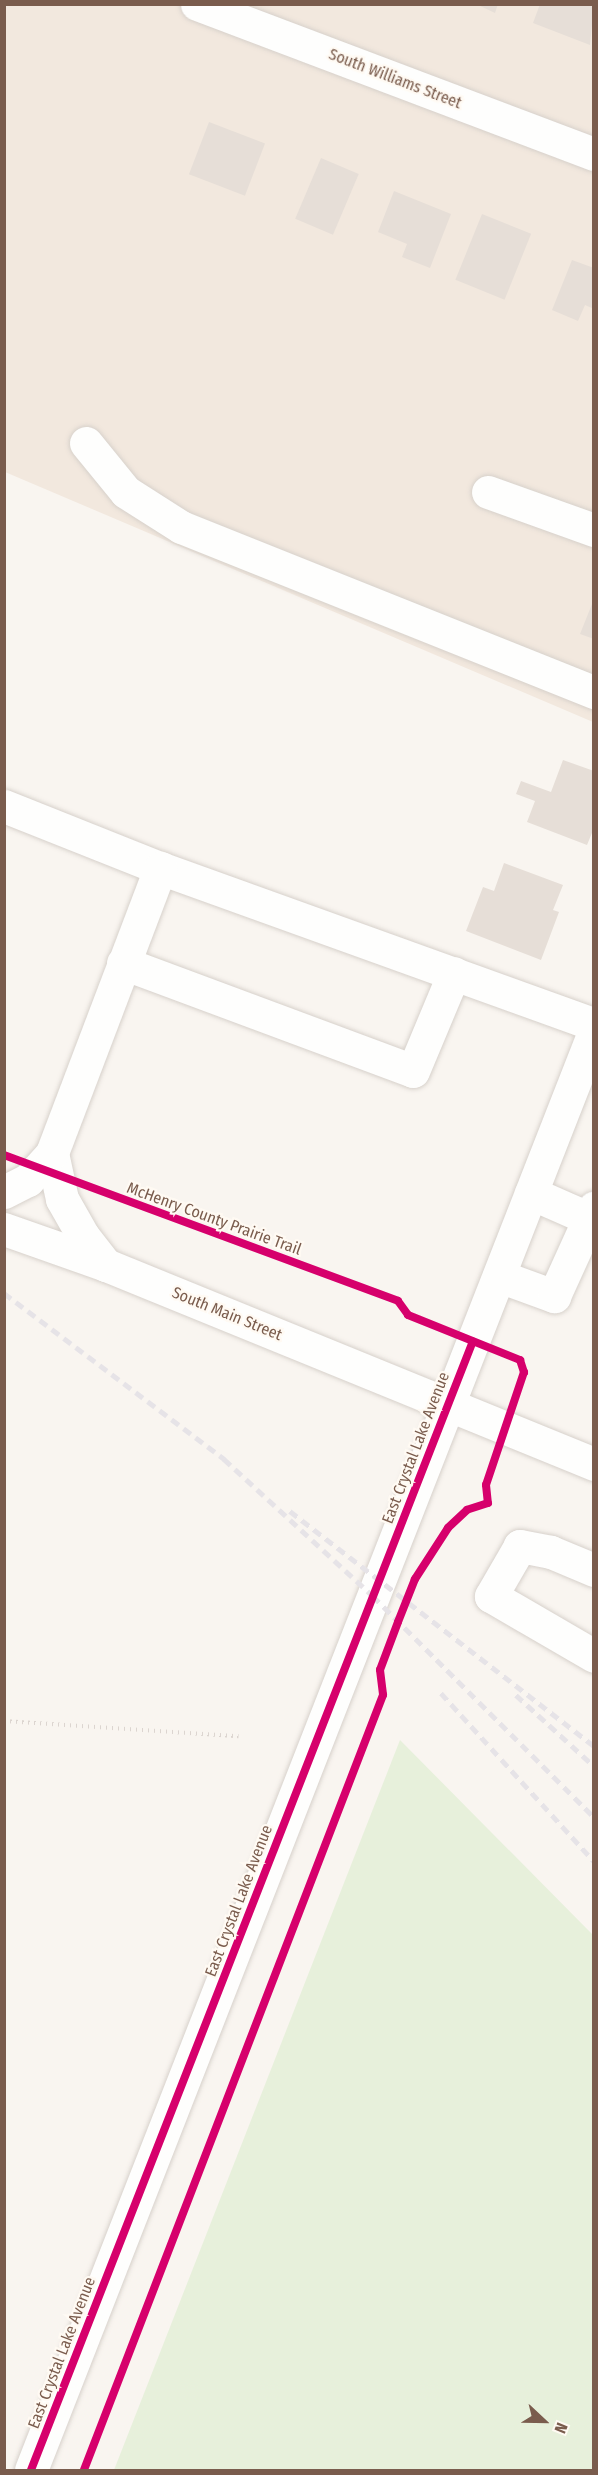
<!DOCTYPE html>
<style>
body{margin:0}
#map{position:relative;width:598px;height:2475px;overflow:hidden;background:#f9f5f0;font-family:"Fira Sans Condensed",sans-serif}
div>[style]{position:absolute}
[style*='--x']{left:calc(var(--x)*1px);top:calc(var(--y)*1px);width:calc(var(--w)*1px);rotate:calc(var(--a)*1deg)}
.residential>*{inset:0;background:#f2e8de}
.green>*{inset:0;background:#e7f0db}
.building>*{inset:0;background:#e6ded7;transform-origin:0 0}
.path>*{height:4px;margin-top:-2px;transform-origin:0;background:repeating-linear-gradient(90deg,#dcd5d0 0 1.5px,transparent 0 6px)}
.roads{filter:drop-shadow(0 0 2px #d7d1cb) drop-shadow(0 0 2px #d7d1cb)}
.minor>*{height:33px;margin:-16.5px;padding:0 16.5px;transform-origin:16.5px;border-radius:16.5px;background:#fefefd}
.rail>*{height:4.5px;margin-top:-2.25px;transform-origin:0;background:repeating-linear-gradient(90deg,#e6e3e7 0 9px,transparent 0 15px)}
.cycleway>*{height:8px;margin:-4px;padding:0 4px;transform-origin:4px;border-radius:4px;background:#d6006c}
span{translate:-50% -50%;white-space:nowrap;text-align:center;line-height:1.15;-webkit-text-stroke:4.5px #fffaf3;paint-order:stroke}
.street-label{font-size:16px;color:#7a5c4d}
.frame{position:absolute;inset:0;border:6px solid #7a5c4d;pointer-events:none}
.north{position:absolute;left:514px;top:2391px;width:60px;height:60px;-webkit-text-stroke:4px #fffaf3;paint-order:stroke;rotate:112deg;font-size:16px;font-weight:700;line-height:24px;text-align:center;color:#7a5c4d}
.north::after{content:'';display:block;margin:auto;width:21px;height:27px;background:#7a5c4d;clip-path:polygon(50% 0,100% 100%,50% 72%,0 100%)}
</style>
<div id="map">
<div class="residential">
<div style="clip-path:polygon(4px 5px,593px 5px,593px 722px,5px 472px)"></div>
</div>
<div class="green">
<div style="clip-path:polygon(400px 1740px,593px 1935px,593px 2470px,114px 2470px)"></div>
</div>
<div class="building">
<div style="clip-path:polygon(476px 4px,498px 4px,495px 13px)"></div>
<div style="clip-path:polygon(540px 4px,594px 4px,590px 45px,533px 23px)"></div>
<div style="left:209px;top:122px;width:60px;height:56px;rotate:21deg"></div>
<div style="left:321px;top:158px;width:41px;height:66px;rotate:23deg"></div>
<div style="clip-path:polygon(394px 191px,451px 214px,430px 268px,402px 257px,407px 244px,378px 232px)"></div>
<div style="left:482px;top:214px;width:53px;height:71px;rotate:22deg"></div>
<div style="clip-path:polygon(572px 260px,594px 268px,594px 309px,585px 305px,578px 321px,552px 310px)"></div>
<div style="clip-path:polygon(594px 599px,594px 639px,580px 634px)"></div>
<div style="clip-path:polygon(563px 760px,594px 771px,594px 828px,587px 845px,527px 822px,535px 801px,516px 794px,521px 781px,551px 792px)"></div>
<div style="clip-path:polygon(504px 863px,563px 885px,553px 910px,559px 912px,541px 960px,466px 931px,483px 887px,494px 891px)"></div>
</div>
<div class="path">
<div style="--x:4;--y:1721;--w:235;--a:3.7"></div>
</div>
<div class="roads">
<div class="minor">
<div style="--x:197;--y:4;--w:424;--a:20.7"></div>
<div style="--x:86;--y:443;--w:63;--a:50.8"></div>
<div style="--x:126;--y:492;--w:65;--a:32.5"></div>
<div style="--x:181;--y:527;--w:445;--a:21.8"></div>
<div style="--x:488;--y:492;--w:113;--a:19.7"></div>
<div style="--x:4;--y:806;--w:168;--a:21.7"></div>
<div style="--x:160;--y:868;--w:461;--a:19.8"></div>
<div style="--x:123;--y:963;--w:309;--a:20.4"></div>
<div style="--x:413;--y:1071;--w:106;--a:-67.3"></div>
<div style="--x:52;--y:1153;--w:47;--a:77.7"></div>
<div style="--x:62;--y:1199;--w:43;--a:60.4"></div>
<div style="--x:83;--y:1236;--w:37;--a:52"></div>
<div style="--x:4;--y:1192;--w:27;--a:-27"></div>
<div style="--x:28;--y:1180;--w:36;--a:-48"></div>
<div style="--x:52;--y:1153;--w:305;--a:-69.2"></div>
<div style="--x:531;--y:1193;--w:62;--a:23.7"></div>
<div style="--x:4;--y:1229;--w:108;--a:19.4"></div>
<div style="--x:106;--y:1265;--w:527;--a:22.18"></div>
<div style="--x:499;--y:1276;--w:59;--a:20"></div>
<div style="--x:554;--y:1296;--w:97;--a:-65.6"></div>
<div style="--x:594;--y:1570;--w:47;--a:-157.3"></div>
<div style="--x:551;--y:1552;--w:32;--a:-169"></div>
<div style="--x:520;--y:1546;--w:58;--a:120.1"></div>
<div style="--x:491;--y:1596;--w:119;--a:30.2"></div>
<div style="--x:31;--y:2470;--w:1544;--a:-68.62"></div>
</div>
</div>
<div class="rail">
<div style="--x:4;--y:1293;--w:276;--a:37"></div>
<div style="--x:224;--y:1459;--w:202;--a:42.6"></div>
<div style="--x:373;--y:1596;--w:313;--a:45"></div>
<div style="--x:290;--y:1511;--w:384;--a:37.7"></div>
<div style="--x:441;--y:1693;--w:227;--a:47.7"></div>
<div style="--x:516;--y:1695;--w:105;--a:42.3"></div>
</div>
<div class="cycleway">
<div style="--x:4;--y:1155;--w:420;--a:20.3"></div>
<div style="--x:398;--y:1301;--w:17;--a:54"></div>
<div style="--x:408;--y:1315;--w:121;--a:21.9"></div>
<div style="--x:520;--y:1360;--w:13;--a:72"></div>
<div style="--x:524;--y:1372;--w:119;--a:108.6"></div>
<div style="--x:486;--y:1485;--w:18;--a:84"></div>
<div style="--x:488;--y:1503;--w:22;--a:162"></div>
<div style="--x:467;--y:1510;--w:26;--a:137"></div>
<div style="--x:448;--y:1528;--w:61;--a:122.9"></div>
<div style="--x:415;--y:1579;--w:46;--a:111.6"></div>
<div style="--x:398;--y:1622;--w:51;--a:110.6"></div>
<div style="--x:380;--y:1670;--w:25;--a:83"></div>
<div style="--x:383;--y:1695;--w:831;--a:111.1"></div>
<div style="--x:31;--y:2470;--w:1212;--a:-68.62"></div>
</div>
<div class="street-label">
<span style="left:395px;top:79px;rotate:21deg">South Williams Street</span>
<span style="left:214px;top:1219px;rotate:20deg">McHenry County Prairie Trail</span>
<span style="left:227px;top:1314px;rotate:22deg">South Main Street</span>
<span style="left:416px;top:1448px;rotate:-69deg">East Crystal Lake Avenue</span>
<span style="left:239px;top:1901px;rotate:-69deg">East Crystal Lake Avenue</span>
<span style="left:62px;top:2353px;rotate:-69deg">East Crystal Lake Avenue</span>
</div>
<div class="frame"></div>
<div class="north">N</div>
</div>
